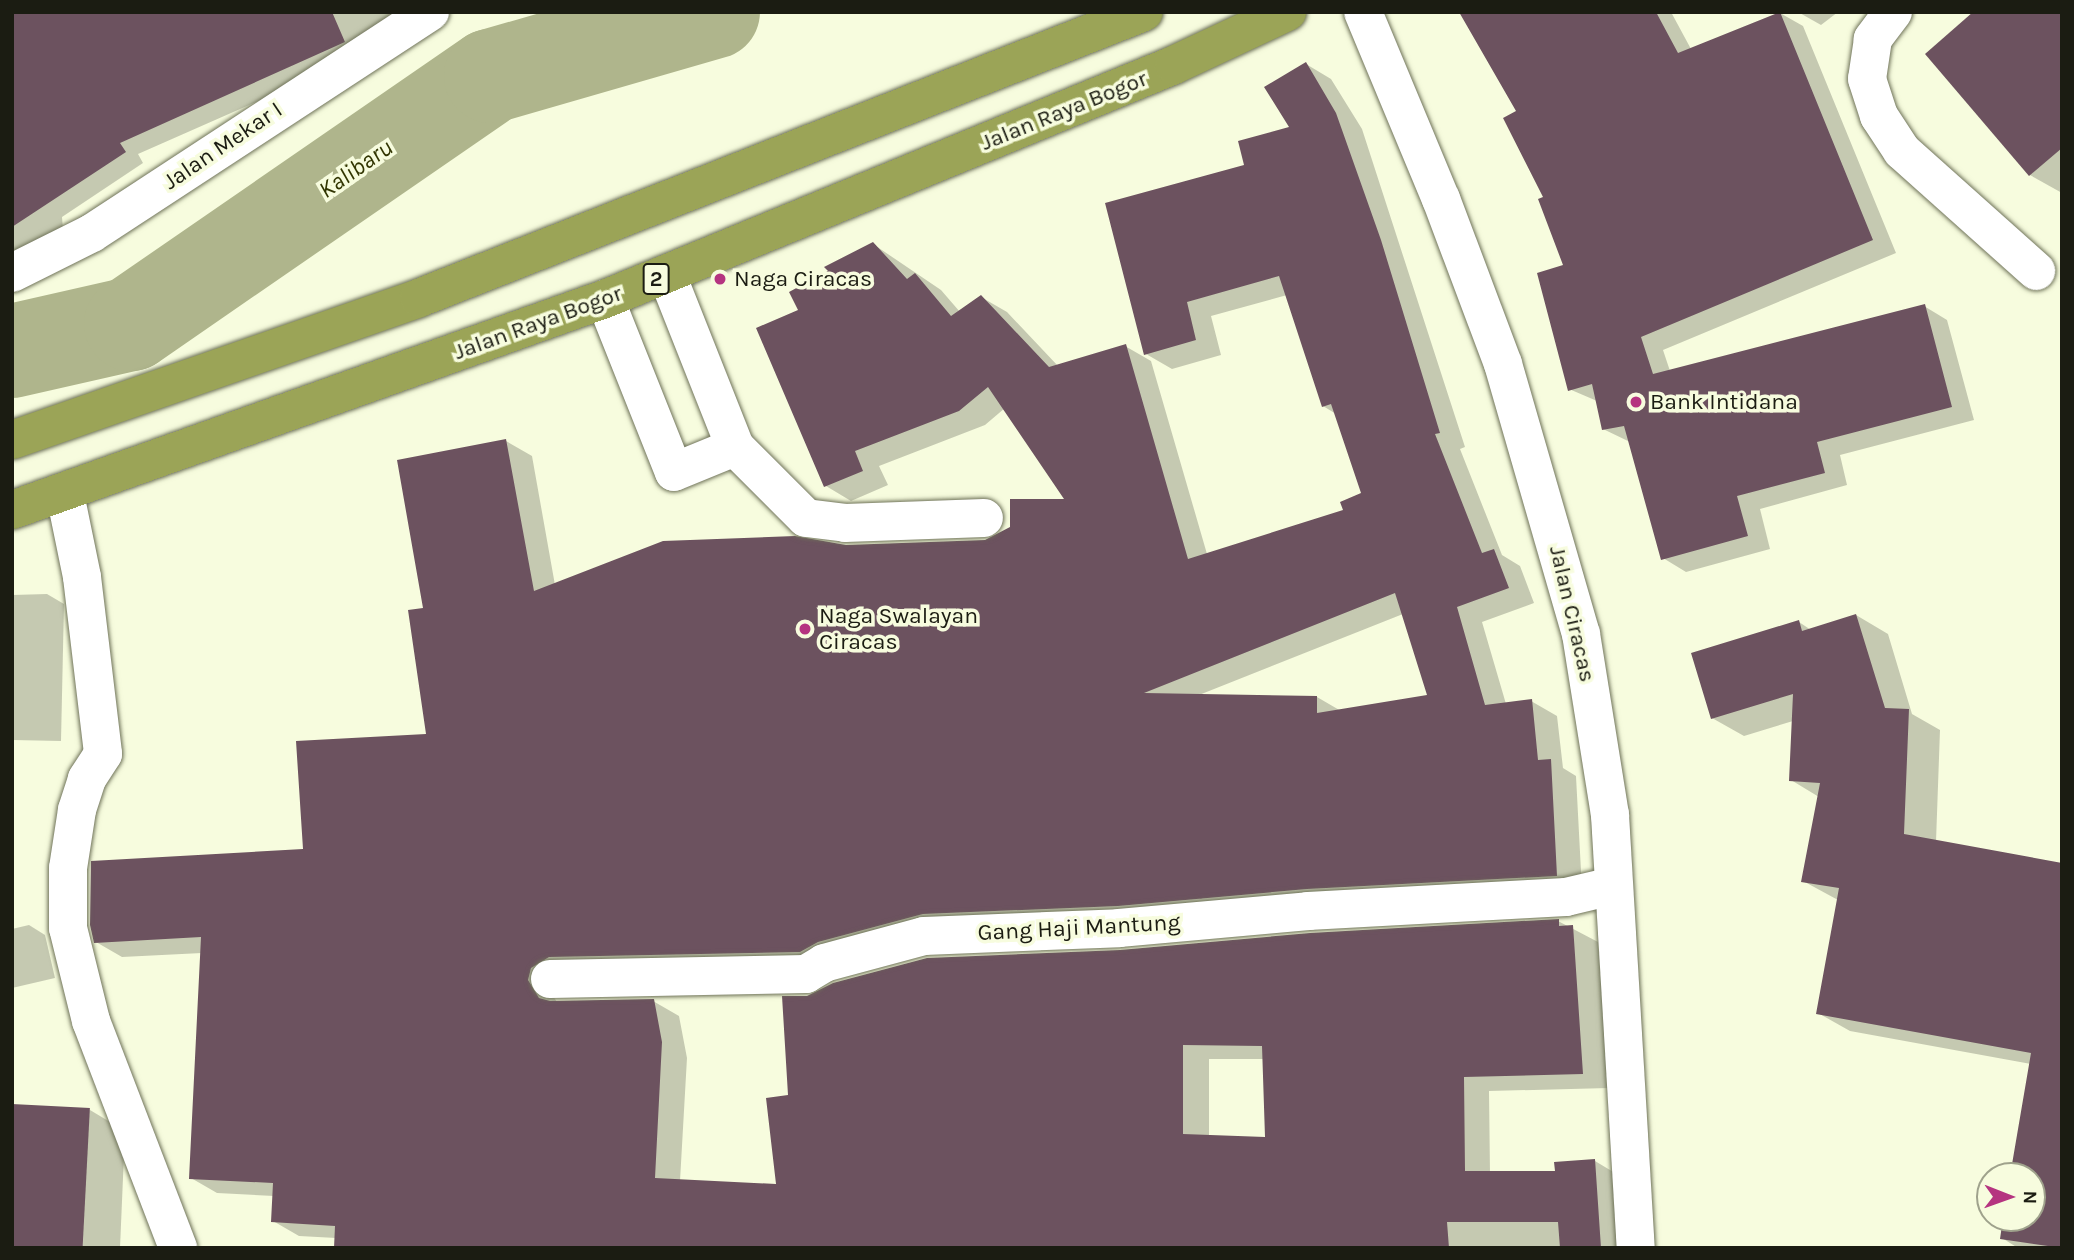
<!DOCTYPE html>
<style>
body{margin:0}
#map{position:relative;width:2074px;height:1260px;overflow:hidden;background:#f7fcde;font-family:Karla,sans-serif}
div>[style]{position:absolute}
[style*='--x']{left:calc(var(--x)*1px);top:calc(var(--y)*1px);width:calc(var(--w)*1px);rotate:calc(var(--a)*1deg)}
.shadow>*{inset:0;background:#0003}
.river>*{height:94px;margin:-47px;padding:0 47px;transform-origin:47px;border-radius:47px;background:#afb58c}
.building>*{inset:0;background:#6c525f;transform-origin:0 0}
.roads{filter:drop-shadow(0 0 2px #6f7359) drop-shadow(0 0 2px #6f7359)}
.minor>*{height:38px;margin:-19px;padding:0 19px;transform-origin:19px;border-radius:19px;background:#fff}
.highway>*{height:38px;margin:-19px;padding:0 19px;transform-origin:19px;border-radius:19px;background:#9ba457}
.dots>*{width:19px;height:19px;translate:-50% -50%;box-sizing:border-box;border:4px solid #f7fcde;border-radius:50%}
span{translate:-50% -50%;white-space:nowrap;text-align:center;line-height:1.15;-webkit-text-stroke:7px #f7fcde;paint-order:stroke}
.shield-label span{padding:2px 5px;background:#f7fcde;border:2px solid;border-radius:5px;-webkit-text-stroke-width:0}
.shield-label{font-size:21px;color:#1b1c12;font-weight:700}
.street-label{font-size:23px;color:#1b1c12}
.poi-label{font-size:23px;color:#1b1c12}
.left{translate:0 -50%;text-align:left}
.water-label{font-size:24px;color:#323602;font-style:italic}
.frame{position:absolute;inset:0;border:14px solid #1b1c12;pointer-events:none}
.north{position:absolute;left:1976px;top:1162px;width:70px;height:70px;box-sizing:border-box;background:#f7fcde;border:2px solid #9fa28c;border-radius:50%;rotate:91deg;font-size:19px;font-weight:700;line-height:28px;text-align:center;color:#1b1c12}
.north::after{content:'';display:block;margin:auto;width:24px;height:32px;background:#b53480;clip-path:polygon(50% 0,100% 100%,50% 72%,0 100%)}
</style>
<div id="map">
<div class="shadow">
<div style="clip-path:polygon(12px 12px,417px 12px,347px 62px,138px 154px,143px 163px,62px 217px,64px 242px,12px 260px)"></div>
<div style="clip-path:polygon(1461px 12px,1671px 12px,1691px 49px,1780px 13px,1803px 26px,1896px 253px,1663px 350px,1670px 371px,1924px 306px,1947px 320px,1974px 420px,1840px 455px,1847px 485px,1760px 509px,1770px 549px,1686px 572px,1663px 558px,1630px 442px,1603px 429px,1597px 401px,1569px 389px,1565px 266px,1519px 112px)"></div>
<div style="clip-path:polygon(1798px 12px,1838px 12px,1821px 25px)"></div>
<div style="clip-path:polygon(2062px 12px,2062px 193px,2030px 175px)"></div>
<div style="clip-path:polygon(evenodd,1306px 64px,1331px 79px,1362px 129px,1465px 447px,1460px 449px,1502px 555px,1520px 566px,1534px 603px,1482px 622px,1506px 704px,1531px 701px,1557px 716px,1563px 768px,1576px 776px,1582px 890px,845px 956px,553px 996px,557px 1002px,653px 1001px,679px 1016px,687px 1058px,680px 1181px,778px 1185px,808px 998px,1120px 952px,1558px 921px,1598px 942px,1609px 1088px,1489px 1091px,1490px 1173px,1557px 1173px,1595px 1161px,1620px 1176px,1625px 1248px,335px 1248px,336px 1238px,299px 1236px,273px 1221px,274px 1196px,217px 1193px,191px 1178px,202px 953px,122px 957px,96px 942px,305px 850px,428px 735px,425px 609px,506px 441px,532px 456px,555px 585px,845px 547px,985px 542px,1067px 500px,1005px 408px,985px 425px,879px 466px,888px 485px,851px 501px,826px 486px,800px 310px,830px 272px,873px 244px,941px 290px,960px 312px,981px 297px,1007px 312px,1058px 366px,1125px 346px,1151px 361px,1207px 554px,1345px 511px,1364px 494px,1336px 414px,1323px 406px,1287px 295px,1211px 316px,1221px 355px,1172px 369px,1146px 354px,1246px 166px,1291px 128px,1306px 64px,1403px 614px,1429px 696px,1341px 711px,1317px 697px,1199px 695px,1403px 614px,1306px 64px,1209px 1059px,1264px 1059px,1267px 1139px,1209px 1137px,1209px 1059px)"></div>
<div style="clip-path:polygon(47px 594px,64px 604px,61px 741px,12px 740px,12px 595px)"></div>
<div style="clip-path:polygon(1856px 615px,1888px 634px,1912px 714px,1940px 730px,1936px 842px,2062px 865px,2062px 1248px,2018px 1248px,2002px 1238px,2005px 1218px,2032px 1218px,2032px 1176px,2012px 1176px,2031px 1064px,1850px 1031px,1818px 1013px,1838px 900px,1803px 881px,1819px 797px,1791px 780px,1793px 721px,1744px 736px,1712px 718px,1799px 622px,1811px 630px)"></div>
<div style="clip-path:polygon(29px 925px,45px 935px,55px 978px,12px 988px,12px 929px)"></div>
<div style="clip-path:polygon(90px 1110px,125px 1131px,120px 1248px,12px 1248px)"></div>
</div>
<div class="river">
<div style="--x:12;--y:351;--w:122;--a:-12.8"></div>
<div style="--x:131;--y:324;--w:437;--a:-34.6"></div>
<div style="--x:491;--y:76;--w:231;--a:-16.1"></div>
</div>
<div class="building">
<div style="clip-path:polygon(12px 12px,332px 12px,345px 42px,120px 143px,126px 152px,12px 227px)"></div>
<div style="clip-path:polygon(1459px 12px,1656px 12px,1678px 53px,1780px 12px,1873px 240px,1641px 337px,1653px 374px,1925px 304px,1952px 407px,1817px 442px,1825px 473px,1737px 496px,1748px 536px,1661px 560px,1624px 426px,1602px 430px,1592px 384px,1568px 391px,1537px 273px,1563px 265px,1538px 199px,1543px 197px,1503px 118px,1516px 111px)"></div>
<div style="clip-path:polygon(1973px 12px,2062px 12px,2062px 148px,2029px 176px,1925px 54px)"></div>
<div style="clip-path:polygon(evenodd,1306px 62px,1336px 113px,1381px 240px,1440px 433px,1435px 434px,1482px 553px,1494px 549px,1509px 588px,1457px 607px,1485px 705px,1532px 699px,1538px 760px,1551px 759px,1557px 876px,1307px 889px,1118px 906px,923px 914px,818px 942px,800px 952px,549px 957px,531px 968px,528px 980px,539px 998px,550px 1001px,654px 999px,662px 1042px,655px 1178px,776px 1184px,766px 1098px,788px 1095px,782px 996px,807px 996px,833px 983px,927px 958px,1120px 950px,1310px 933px,1559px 919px,1559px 926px,1573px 925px,1583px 1074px,1464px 1077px,1465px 1171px,1555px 1171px,1554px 1162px,1595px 1159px,1601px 1248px,1560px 1248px,1558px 1222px,1447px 1222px,1449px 1248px,334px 1248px,335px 1226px,271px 1222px,273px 1183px,189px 1179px,201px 937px,94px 943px,90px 925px,91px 861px,303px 849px,296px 741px,426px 734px,408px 610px,423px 608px,397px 460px,506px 439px,534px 591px,663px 541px,795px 536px,846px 545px,985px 540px,1010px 527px,1010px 499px,1064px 499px,988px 387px,959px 411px,855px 451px,863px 471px,824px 487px,756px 328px,798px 310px,789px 292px,828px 271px,824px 267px,873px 242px,907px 279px,915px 273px,951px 316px,981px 295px,1049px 367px,1126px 344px,1188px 559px,1343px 510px,1340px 502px,1361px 493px,1331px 404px,1322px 407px,1279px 276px,1187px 302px,1196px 340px,1144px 355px,1105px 203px,1244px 165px,1238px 141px,1289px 127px,1264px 87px,1306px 62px,1395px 593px,1427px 695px,1317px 713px,1317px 696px,1144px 693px,1395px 593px,1306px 62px,1183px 1045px,1262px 1046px,1265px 1137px,1183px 1134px,1183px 1045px)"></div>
<div style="clip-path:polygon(1856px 614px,1885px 708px,1909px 709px,1904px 834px,2062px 863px,2062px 1248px,2000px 1239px,2003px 1218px,2032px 1218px,2032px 1176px,2010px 1176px,2031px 1053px,1816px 1014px,1839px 888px,1801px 882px,1820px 783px,1789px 781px,1793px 694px,1711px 719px,1691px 653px,1799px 620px,1802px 631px)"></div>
<div style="left:12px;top:1104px;width:78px;height:144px;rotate:3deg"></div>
</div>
<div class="roads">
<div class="minor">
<div style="--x:1363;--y:12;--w:203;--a:67.4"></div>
<div style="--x:1441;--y:199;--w:176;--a:69.4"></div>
<div style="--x:1503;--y:364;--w:281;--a:73.9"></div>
<div style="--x:1581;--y:634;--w:183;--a:80.9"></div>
<div style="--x:1610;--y:815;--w:434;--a:86.6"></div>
<div style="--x:1893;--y:12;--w:34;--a:127"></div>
<div style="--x:1873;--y:39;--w:40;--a:98.5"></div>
<div style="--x:1867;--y:79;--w:39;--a:72"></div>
<div style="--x:1879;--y:116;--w:42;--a:56.7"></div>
<div style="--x:1902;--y:151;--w:180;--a:41.8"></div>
<div style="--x:12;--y:273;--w:89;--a:-26.6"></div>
<div style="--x:92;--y:233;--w:404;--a:-33.2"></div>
<div style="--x:667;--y:275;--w:185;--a:68.4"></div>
<div style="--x:735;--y:447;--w:100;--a:45"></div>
<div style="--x:806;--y:518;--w:39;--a:7"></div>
<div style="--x:845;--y:523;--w:139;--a:-2.1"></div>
<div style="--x:605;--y:299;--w:186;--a:68.3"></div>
<div style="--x:674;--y:472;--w:66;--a:-22.3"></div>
<div style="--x:65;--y:494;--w:85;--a:78.4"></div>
<div style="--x:82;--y:577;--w:178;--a:83.2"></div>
<div style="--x:103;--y:754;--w:30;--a:123"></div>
<div style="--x:87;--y:779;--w:33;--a:108"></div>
<div style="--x:77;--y:810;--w:59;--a:98.8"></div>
<div style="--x:68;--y:868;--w:60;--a:90"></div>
<div style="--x:68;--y:928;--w:96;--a:76.1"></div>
<div style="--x:91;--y:1021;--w:243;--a:69"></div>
<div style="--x:550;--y:979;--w:256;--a:-1.1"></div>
<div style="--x:806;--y:974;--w:21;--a:-31"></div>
<div style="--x:824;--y:963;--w:104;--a:-15.1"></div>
<div style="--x:924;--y:936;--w:195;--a:-2.3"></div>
<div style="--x:1119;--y:928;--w:190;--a:-5.1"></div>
<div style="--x:1308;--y:911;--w:258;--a:-3.1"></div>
<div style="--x:1566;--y:897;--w:47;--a:-13.4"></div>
</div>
<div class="highway">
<div style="--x:12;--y:440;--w:431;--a:-19.2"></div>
<div style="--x:419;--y:298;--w:779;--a:-21.53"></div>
<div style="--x:12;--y:510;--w:629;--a:-19.59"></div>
<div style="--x:605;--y:299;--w:615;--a:-22.35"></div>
<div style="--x:1174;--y:65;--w:125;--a:-25.1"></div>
</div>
</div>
<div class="dots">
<div style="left:720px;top:279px;background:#b53480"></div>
<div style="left:1636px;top:402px;background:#b53480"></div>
<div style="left:805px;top:629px;background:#b53480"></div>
</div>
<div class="shield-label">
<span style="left:656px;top:279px">2</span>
</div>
<div class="street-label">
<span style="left:1064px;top:111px;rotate:-22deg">Jalan Raya Bogor</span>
<span style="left:223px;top:146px;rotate:-34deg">Jalan Mekar I</span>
<span style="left:538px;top:323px;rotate:-20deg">Jalan Raya Bogor</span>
<span style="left:1572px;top:614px;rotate:77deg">Jalan Ciracas</span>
<span style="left:1079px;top:928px;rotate:-3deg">Gang Haji Mantung</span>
</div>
<div class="poi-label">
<span class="left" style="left:734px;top:279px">Naga Ciracas</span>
<span class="left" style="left:1650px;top:402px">Bank Intidana</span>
<span class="left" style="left:819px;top:629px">Naga Swalayan<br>Ciracas</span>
</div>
<div class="water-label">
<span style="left:356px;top:169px;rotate:-35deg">Kalibaru</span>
</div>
<div class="frame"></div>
<div class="north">N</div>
</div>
